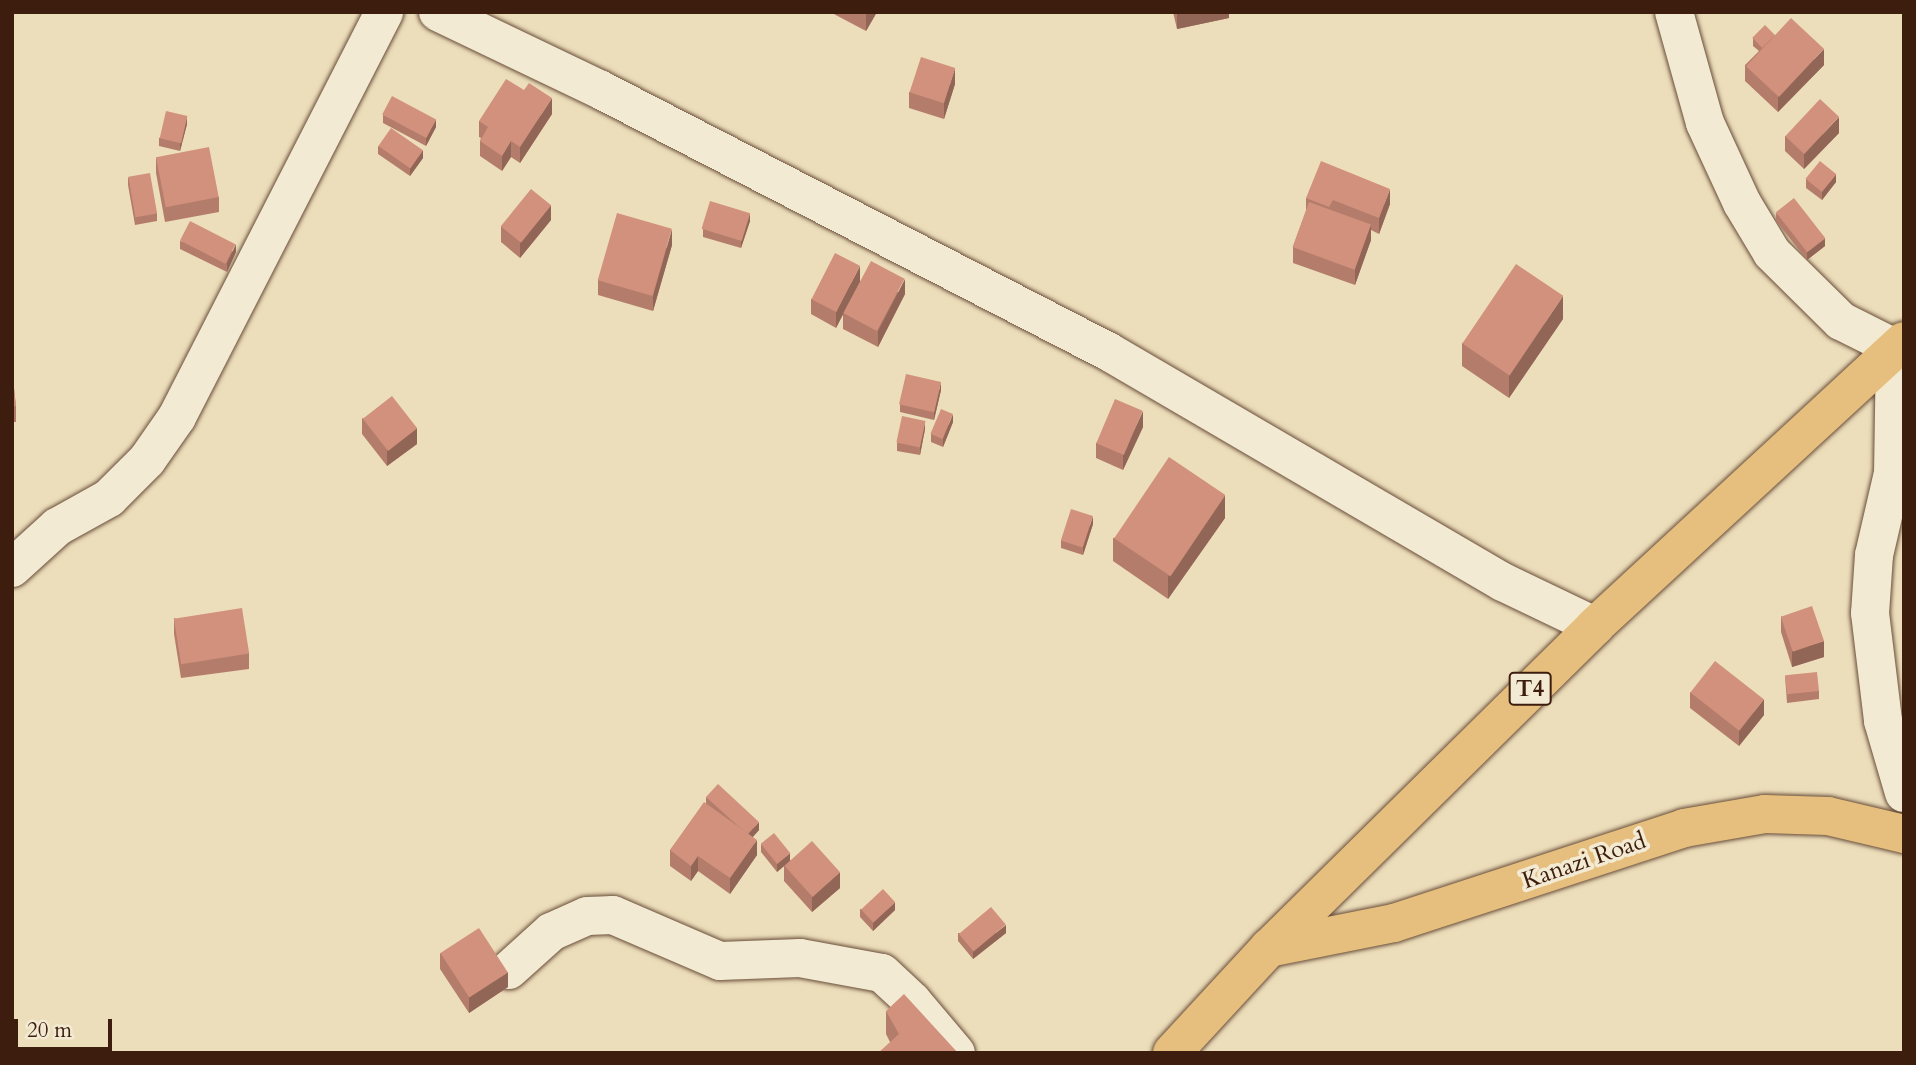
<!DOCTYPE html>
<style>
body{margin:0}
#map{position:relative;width:1916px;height:1065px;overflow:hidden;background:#eddebb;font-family:Cardo,serif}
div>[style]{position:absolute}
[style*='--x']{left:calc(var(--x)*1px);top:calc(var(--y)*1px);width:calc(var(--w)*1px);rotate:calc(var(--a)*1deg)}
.roads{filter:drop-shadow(0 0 2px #684d39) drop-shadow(0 0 2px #684d39)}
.minor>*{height:38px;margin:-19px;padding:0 19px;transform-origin:19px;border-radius:19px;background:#f3ead3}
.major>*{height:38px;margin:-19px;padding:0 19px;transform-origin:19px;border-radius:19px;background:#e6bf7e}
.highway>*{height:38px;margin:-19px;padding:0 19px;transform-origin:19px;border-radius:19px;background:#e6bf7e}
.wall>*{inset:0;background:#b47d6b}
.shaded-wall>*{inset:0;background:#926657}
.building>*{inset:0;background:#d1917c;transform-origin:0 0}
span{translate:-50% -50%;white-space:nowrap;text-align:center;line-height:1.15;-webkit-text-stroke:7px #f3ead3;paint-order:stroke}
.shield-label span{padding:2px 5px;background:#f3ead3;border:2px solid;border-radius:5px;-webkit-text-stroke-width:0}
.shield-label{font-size:23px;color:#3c1d0e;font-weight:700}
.street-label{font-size:24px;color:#3c1d0e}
.frame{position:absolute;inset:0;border:14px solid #3c1d0e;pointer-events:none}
.scale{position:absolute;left:14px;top:1019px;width:98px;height:32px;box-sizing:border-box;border:4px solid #3c1d0e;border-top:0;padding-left:9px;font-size:21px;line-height:24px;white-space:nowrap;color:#3c1d0e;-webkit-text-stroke:5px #f3ead3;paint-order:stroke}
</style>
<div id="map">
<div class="roads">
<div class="minor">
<div style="--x:438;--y:12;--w:181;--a:25.6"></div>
<div style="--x:601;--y:90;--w:572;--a:27.28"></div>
<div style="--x:1109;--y:352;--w:456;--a:30.3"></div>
<div style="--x:1503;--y:582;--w:102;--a:25.6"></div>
<div style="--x:1674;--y:12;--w:115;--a:74.4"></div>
<div style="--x:1705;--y:123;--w:88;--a:65.2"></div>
<div style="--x:1742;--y:203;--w:58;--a:59"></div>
<div style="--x:1772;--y:253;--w:97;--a:44.6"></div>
<div style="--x:1841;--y:321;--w:60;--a:26.6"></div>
<div style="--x:1895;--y:348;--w:125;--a:90.9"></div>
<div style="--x:1893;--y:473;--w:84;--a:103"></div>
<div style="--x:1874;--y:555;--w:58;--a:93.9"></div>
<div style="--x:1870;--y:613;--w:109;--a:83.1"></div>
<div style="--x:1883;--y:721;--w:75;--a:73.7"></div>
<div style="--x:12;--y:568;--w:61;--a:-42.3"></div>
<div style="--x:57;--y:527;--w:60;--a:-29.1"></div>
<div style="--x:109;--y:498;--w:54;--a:-45"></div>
<div style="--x:147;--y:460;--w:52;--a:-55.1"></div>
<div style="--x:177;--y:417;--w:455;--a:-62.9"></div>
<div style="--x:509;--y:970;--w:57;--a:-42.1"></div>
<div style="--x:551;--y:932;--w:39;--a:-24"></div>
<div style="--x:587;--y:916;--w:26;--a:-2"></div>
<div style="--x:613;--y:915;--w:116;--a:23.3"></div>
<div style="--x:720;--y:961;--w:80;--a:-2.1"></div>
<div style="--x:800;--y:958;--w:83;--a:10.4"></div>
<div style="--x:882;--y:973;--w:41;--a:43"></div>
<div style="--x:912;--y:1001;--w:68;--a:49.8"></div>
</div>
<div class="major">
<div style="--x:1269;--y:948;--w:127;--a:-11.3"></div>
<div style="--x:1394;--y:923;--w:305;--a:-18.1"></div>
<div style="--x:1684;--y:828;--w:82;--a:-9.8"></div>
<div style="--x:1765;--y:814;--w:63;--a:1.8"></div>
<div style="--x:1828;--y:816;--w:78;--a:13.3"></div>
</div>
<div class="highway">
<div style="--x:1172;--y:1053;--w:143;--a:-47.3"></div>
<div style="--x:1269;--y:948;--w:458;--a:-44.6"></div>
<div style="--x:1595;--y:626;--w:420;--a:-42.7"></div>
</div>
</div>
<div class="wall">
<div style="clip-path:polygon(830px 12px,877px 12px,866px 31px)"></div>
<div style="clip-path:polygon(1173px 12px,1229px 12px,1229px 18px,1177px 29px)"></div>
<div style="clip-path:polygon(1775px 35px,1824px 65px,1778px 112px,1745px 81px,1745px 65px,1759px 51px,1753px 46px,1753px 38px)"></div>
<div style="clip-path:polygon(955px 84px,944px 119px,909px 108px,909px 92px)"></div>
<div style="clip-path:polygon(552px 114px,520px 163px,511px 157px,502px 171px,480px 156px,480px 141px,481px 138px,479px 137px,479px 121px)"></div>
<div style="clip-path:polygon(383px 115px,436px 127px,426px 146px,383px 123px)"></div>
<div style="clip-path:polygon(187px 124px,180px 151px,159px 146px,159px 138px)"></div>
<div style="clip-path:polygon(1839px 133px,1804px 169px,1785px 151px,1785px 136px)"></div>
<div style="clip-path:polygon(378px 146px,423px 158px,410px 176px,378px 154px)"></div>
<div style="clip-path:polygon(156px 157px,219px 197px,219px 212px,165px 222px,156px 173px)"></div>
<div style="clip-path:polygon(128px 177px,157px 213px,157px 221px,135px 225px,128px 185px)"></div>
<div style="clip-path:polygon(1806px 179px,1836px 182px,1822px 200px,1806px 188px)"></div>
<div style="clip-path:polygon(1306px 198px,1390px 204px,1379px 234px,1371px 230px,1371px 240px,1355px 285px,1293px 263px,1293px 247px,1306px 211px)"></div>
<div style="clip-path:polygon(1776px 213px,1825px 246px,1807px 260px,1776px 221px)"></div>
<div style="clip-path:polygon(551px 220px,520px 258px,501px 242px,501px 226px)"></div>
<div style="clip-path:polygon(750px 221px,741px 248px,703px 237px,703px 229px)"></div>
<div style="clip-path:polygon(180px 241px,236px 252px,227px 272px,180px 249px)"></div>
<div style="clip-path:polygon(672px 245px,653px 311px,598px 295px,598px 280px)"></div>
<div style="clip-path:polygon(860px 281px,905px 294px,878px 347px,843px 329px,843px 314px,836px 328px,811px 314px,811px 299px)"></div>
<div style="clip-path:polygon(1563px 319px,1509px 398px,1462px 366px,1462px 343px)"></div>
<div style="clip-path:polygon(12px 371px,16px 406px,16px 422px,12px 422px)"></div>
<div style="clip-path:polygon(941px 390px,934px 420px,900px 412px,900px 404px)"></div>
<div style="clip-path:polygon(362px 418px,417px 444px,387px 466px,362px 434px)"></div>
<div style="clip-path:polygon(953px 422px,943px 447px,931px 442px,931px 434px)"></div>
<div style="clip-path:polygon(1143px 427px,1123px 470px,1096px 458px,1096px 443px)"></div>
<div style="clip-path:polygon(925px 429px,920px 455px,897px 451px,897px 443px)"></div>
<div style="clip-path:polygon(1225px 518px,1168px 599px,1113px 561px,1113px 538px)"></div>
<div style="clip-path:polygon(1093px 524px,1083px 555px,1061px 548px,1061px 540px)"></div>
<div style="clip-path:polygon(1781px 616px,1824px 657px,1792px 667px,1781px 632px)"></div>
<div style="clip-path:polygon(174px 618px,249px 653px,249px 669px,181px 678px,174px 634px)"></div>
<div style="clip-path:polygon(1785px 676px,1819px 691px,1819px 699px,1787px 703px)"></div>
<div style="clip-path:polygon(1690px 692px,1764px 715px,1739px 746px,1690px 708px)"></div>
<div style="clip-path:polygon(706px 797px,759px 830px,753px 837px,757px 855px,730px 894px,698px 871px,691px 881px,670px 866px,670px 850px,706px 803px)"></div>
<div style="clip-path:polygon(761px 844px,790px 860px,840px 888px,812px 912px,784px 881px,784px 866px,777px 872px,761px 852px)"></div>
<div style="clip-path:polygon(860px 909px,895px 910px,873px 931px,860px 917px)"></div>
<div style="clip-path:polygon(958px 933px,1006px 933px,973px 959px,958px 941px)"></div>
<div style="clip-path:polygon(440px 953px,508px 987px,469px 1013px,440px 969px)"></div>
<div style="clip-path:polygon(886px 1011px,958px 1053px,890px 1042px,886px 1034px)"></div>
</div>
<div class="shaded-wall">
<div style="clip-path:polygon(867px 12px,877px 12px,866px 31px,866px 15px)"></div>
<div style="clip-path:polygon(1183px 12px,1229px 12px,1229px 18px,1177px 29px,1177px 14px)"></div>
<div style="clip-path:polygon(1824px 49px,1824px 65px,1778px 112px,1778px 97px)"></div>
<div style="clip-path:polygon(955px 68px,955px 84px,944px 119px,944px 103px)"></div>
<div style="clip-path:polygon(552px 98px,552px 114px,520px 163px,520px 147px)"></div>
<div style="clip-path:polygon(187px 116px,187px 124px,180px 151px,180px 143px)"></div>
<div style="clip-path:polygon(1839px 117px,1839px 133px,1804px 169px,1804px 154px)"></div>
<div style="clip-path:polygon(436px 119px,436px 127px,426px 146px,426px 138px)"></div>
<div style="clip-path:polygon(511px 141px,511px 157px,502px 171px,502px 156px)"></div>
<div style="clip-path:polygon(423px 150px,423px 158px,410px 176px,410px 168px)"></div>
<div style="clip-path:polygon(1836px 174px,1836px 182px,1822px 200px,1822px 192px)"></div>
<div style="clip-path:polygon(1390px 189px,1390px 204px,1379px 234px,1379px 218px)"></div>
<div style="clip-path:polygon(551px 205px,551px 220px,520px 258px,520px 242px)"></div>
<div style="clip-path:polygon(750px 213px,750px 221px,741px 248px,741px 240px)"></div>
<div style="clip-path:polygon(1371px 224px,1371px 240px,1355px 285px,1355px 269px)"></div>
<div style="clip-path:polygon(672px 229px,672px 245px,653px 311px,653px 296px)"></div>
<div style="clip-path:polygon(1825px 238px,1825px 246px,1807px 260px,1807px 252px)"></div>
<div style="clip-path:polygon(236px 244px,236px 252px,227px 272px,227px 263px)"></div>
<div style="clip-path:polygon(860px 266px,860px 282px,836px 328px,836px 312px)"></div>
<div style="clip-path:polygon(905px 279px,905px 294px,878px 347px,878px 331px)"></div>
<div style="clip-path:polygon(1563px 296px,1563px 319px,1509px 398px,1509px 376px)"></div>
<div style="clip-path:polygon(941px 382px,941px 390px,934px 420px,934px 412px)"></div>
<div style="clip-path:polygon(1143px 411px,1143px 427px,1123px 470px,1123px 454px)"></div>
<div style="clip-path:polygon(953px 414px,953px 422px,943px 447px,943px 439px)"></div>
<div style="clip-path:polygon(925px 421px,925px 429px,920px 455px,920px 447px)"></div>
<div style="clip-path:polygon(417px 428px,417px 444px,387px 466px,387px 450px)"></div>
<div style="clip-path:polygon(1225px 495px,1225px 518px,1168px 599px,1168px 577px)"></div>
<div style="clip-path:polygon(1093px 516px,1093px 524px,1083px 555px,1083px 547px)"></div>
<div style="clip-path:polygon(1824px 641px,1824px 657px,1792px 667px,1792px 651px)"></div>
<div style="clip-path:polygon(1764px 699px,1764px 715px,1739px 746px,1739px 731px)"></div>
<div style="clip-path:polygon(759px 822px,759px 830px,747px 843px,747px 835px)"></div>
<div style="clip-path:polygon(757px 840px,757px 855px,730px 894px,730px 878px)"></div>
<div style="clip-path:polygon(790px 853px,790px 861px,777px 872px,777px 864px)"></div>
<div style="clip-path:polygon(698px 856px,698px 871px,691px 881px,691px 866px)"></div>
<div style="clip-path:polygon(840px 872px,840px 888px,812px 912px,812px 897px)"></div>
<div style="clip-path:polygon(895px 902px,895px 910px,873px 931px,873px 923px)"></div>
<div style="clip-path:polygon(1006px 925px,1006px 933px,973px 959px,973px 951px)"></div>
<div style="clip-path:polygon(508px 972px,508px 987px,469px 1013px,469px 997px)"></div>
</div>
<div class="building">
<div style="left:1791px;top:18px;width:45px;height:66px;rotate:43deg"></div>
<div style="left:1765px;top:25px;width:14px;height:18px;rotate:45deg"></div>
<div style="left:921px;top:57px;width:36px;height:37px;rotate:18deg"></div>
<div style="clip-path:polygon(506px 79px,524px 90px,529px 83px,552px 98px,520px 147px,511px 141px,502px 156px,480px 141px,488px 127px,479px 121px)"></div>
<div style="left:392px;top:96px;width:50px;height:21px;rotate:28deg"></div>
<div style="left:1820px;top:99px;width:26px;height:51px;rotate:43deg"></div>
<div style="left:166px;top:111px;width:22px;height:28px;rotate:13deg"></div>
<div style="left:391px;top:128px;width:39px;height:22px;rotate:35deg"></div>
<div style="left:209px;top:147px;width:51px;height:54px;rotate:79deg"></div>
<div style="clip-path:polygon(1321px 161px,1390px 189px,1379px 218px,1333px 200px,1329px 207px,1306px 198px)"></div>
<div style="left:1820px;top:161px;width:21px;height:23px;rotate:39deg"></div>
<div style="left:150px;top:173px;width:41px;height:22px;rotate:80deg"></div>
<div style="left:531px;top:189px;width:26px;height:48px;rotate:39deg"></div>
<div style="left:1794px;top:198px;width:51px;height:23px;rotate:52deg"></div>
<div style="left:710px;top:201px;width:42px;height:29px;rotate:17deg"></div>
<div style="left:1309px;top:202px;width:66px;height:48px;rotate:20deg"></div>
<div style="left:617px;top:213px;width:57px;height:70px;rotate:16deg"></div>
<div style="left:190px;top:221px;width:51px;height:22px;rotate:27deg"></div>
<div style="left:835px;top:253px;width:28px;height:52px;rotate:27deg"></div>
<div style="left:871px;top:261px;width:38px;height:59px;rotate:28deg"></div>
<div style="left:1516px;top:264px;width:57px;height:96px;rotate:34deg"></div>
<div style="clip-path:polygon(12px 371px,16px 406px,12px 406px)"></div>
<div style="left:906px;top:374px;width:36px;height:31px;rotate:13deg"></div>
<div style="left:392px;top:396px;width:41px;height:37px;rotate:52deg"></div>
<div style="left:1115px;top:399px;width:30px;height:48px;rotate:23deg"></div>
<div style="left:941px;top:409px;width:13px;height:27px;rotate:23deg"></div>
<div style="left:902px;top:416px;width:24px;height:27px;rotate:12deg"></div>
<div style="left:1169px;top:457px;width:68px;height:98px;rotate:34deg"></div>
<div style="left:1071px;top:509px;width:23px;height:33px;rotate:18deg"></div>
<div style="left:1812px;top:606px;width:37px;height:33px;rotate:71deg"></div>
<div style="left:242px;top:608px;width:46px;height:69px;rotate:81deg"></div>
<div style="left:1715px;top:661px;width:62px;height:40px;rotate:38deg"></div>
<div style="left:1817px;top:672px;width:19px;height:32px;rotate:84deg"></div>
<div style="clip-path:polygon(718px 784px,759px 822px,748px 834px,738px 826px,706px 797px)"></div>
<div style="clip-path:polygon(704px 802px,757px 840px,730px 878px,698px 856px,691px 866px,670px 850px)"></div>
<div style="left:774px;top:833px;width:26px;height:17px;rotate:51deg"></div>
<div style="left:812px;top:841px;width:42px;height:37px;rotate:48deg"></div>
<div style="left:883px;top:889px;width:18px;height:30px;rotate:47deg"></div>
<div style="left:991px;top:907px;width:23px;height:42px;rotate:50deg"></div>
<div style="left:479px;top:928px;width:53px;height:46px;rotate:57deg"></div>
<div style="clip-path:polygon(904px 994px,958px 1053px,878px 1053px,899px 1034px,886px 1011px)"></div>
</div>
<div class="shield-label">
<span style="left:1530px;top:689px">T4</span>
</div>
<div class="street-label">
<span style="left:1584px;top:861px;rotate:-19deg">Kanazi Road</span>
</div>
<div class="frame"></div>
<div class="scale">20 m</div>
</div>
